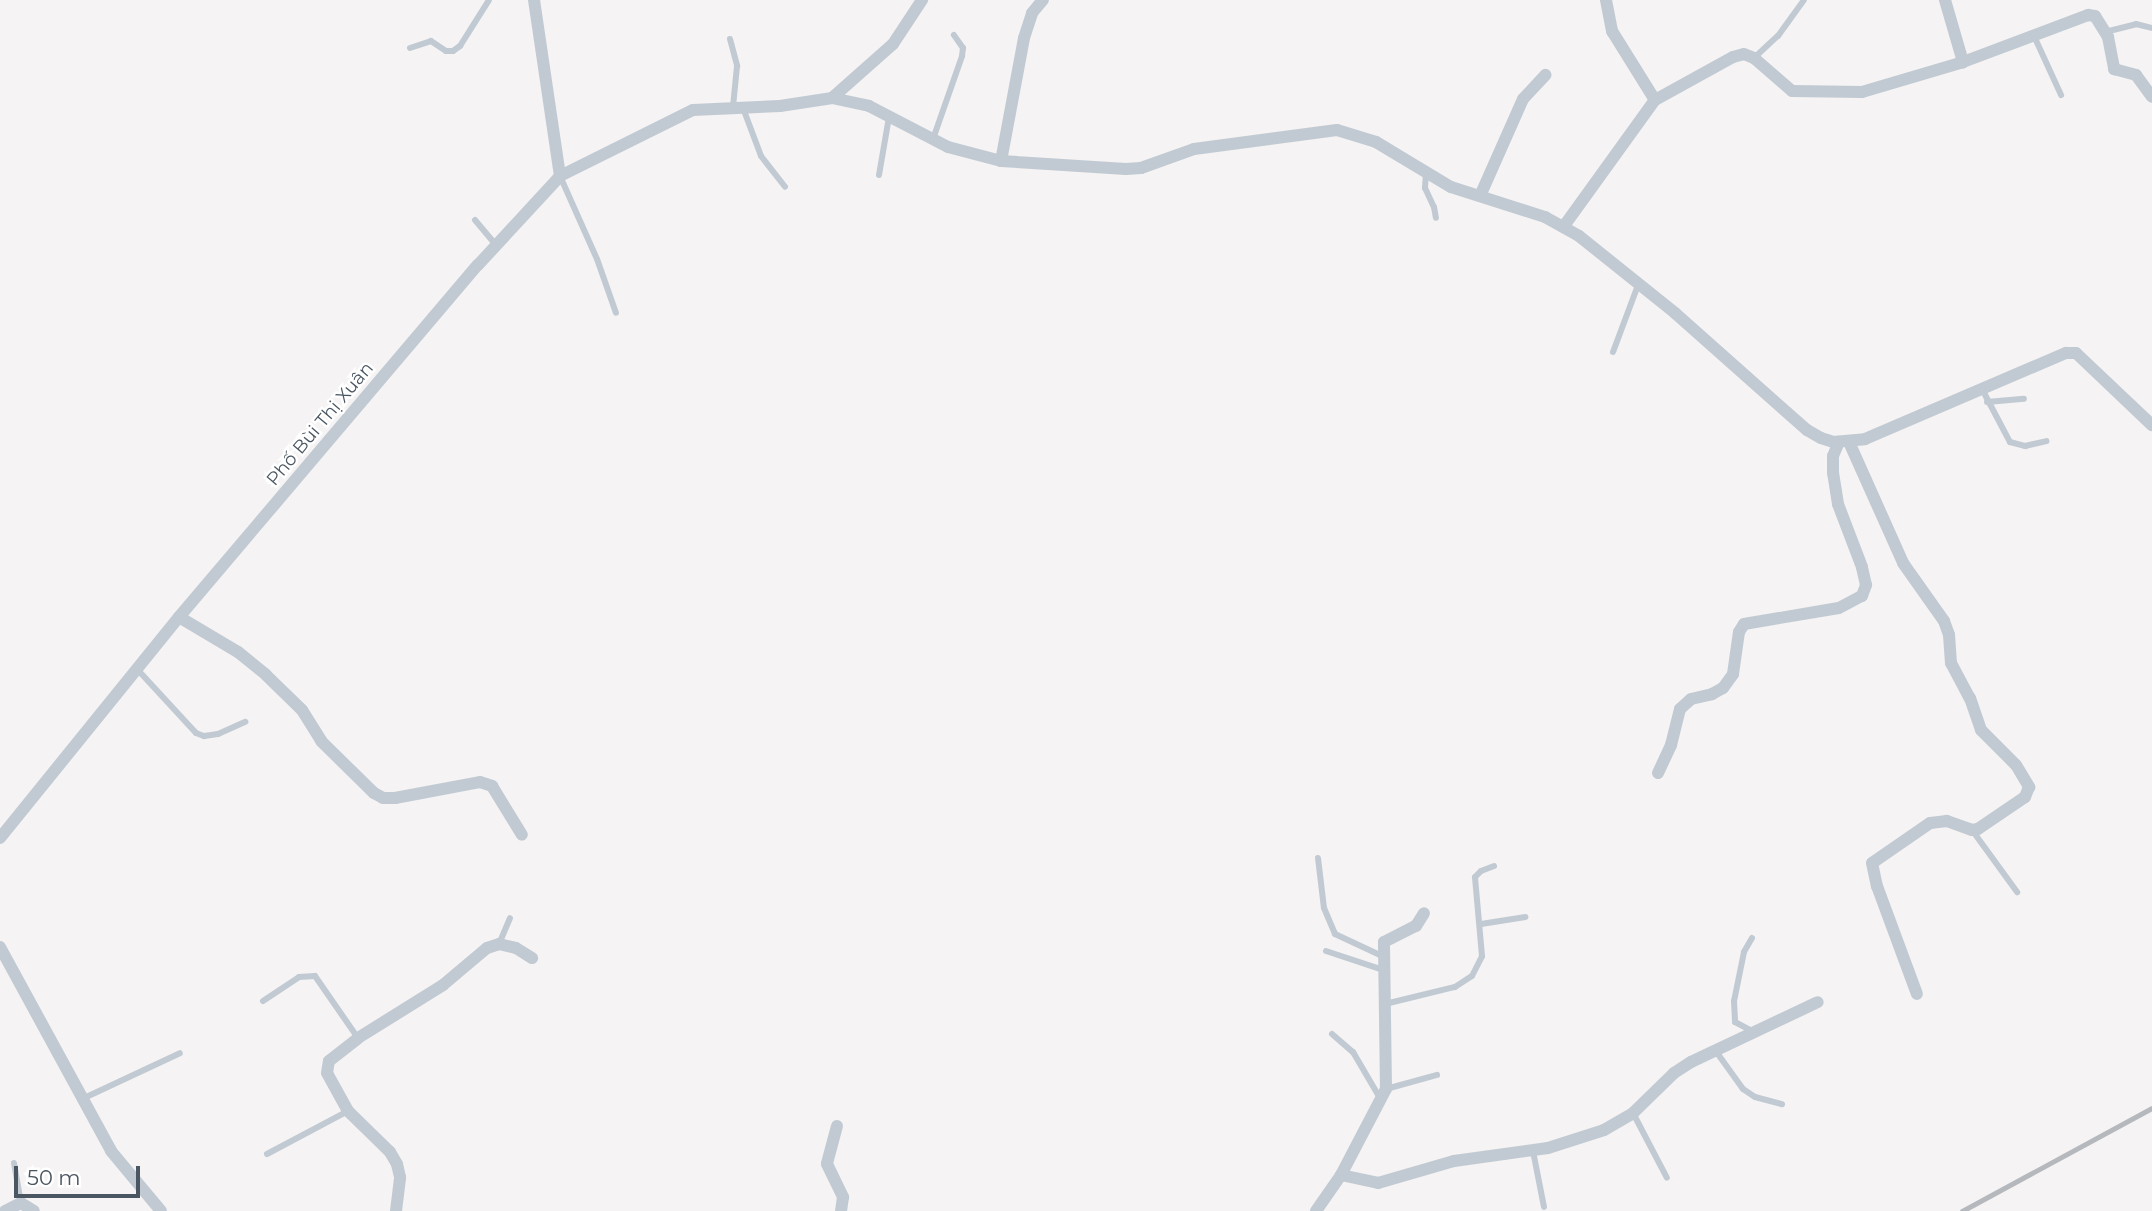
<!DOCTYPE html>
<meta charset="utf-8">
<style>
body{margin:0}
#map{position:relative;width:2152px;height:1211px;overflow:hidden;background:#f5f3f3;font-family:Montserrat,sans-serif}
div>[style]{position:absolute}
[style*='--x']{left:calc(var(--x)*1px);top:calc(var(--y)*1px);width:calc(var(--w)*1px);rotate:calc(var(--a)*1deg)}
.service>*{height:6px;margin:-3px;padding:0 3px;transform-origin:3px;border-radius:3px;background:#c1cad2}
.minor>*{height:12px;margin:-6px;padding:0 6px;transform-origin:6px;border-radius:6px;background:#c1cad2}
.rail>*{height:5px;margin:-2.5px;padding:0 2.5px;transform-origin:2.5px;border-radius:2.5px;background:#b5b8bd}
span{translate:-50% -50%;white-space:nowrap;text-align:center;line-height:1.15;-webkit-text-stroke:5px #fff;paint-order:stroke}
.street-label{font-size:18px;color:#4a5661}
.scale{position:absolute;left:14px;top:1166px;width:126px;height:32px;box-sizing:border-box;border:4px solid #4a5661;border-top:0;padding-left:9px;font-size:21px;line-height:24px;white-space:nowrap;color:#4a5661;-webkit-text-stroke:5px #fff;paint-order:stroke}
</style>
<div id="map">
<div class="service">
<div style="--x:2105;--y:32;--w:32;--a:-14"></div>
<div style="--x:2136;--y:24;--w:16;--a:14"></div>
<div style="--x:2034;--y:36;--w:65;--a:65.4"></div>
<div style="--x:730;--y:39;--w:28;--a:75"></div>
<div style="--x:737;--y:66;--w:41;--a:95.6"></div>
<div style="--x:410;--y:48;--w:22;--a:-18"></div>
<div style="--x:431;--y:41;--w:18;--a:34"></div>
<div style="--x:446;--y:51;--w:7;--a:0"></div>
<div style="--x:453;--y:51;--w:9;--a:-36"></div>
<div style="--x:460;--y:46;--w:54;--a:-57.8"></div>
<div style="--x:1754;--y:58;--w:33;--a:-43"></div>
<div style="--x:1778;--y:36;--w:44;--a:-54.2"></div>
<div style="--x:743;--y:108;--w:51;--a:69.4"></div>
<div style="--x:761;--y:156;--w:39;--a:52"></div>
<div style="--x:933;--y:139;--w:88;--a:-70.7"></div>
<div style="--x:962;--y:56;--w:8;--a:-83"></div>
<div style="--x:963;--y:48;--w:16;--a:-125"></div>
<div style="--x:1426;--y:173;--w:15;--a:94"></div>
<div style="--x:1425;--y:188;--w:21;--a:65"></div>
<div style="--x:1434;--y:207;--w:11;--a:80"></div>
<div style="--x:879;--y:175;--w:59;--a:-80.2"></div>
<div style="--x:560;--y:176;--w:91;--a:66"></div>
<div style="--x:597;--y:259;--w:57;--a:70.6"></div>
<div style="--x:475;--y:220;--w:33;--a:50"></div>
<div style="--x:1613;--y:352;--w:72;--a:-69.5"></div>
<div style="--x:1982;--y:389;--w:60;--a:62.2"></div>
<div style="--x:2010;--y:442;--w:16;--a:15"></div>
<div style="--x:2025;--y:446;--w:22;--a:-13"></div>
<div style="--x:1987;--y:402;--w:37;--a:-5"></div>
<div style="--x:137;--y:669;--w:87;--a:47.3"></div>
<div style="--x:196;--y:733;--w:9;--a:21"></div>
<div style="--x:204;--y:736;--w:14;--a:-8"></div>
<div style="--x:218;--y:734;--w:30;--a:-24"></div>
<div style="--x:1972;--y:830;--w:77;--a:54"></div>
<div style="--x:1318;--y:858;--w:50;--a:83.2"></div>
<div style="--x:1324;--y:908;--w:28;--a:67"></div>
<div style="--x:1335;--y:934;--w:52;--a:25.1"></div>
<div style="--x:1481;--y:924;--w:45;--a:-9"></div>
<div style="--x:1752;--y:938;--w:16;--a:120"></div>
<div style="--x:1744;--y:952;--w:50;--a:101.5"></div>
<div style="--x:1734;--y:1001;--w:21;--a:87"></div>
<div style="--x:1735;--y:1022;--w:19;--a:28"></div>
<div style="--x:499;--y:944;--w:28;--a:-67"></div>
<div style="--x:1326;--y:951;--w:60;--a:18.4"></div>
<div style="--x:263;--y:1001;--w:43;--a:-33.7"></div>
<div style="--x:299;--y:977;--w:16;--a:-4"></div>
<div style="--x:315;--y:976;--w:75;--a:55.3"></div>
<div style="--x:1385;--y:1004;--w:72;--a:-13.7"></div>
<div style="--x:1455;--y:987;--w:20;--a:-33"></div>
<div style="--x:1472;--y:976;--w:22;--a:-63"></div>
<div style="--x:1482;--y:956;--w:79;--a:-95.1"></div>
<div style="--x:1475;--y:877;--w:8;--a:-45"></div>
<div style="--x:1481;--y:871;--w:14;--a:-21"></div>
<div style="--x:1332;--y:1034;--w:28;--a:41"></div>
<div style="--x:1353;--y:1052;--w:56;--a:59.7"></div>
<div style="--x:1715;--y:1050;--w:48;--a:54.3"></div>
<div style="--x:1743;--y:1089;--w:14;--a:34"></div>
<div style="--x:1755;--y:1097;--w:28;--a:15"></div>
<div style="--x:1386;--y:1089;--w:53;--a:-15.4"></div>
<div style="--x:82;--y:1099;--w:108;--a:-25.1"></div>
<div style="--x:1633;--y:1113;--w:73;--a:62.4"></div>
<div style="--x:1533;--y:1151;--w:57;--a:78.9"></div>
<div style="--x:267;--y:1154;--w:92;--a:-28"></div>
<div style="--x:14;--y:1163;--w:41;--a:80.1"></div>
</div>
<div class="minor">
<div style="--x:1606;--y:0;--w:32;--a:79"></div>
<div style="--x:1612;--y:31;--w:81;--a:58.1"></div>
<div style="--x:1945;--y:0;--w:65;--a:73.8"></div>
<div style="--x:832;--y:98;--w:81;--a:-41.5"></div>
<div style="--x:893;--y:44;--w:53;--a:-56.6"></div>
<div style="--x:1001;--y:161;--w:125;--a:-79.4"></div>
<div style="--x:1024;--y:38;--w:26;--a:-72"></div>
<div style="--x:1032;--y:13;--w:17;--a:-50"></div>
<div style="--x:560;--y:176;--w:148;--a:-26.4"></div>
<div style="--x:693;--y:110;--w:87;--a:-2.6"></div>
<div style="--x:780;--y:106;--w:53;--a:-8.7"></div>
<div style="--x:832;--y:98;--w:38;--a:12"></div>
<div style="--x:869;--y:106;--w:89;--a:27.4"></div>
<div style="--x:948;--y:147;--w:55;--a:14.8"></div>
<div style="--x:1001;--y:161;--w:125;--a:3.7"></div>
<div style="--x:1126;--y:169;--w:15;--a:-4"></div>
<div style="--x:1141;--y:168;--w:56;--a:-19.7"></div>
<div style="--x:1194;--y:149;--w:144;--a:-7.6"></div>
<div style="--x:1337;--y:130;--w:41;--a:17.1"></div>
<div style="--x:1376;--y:142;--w:87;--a:31"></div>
<div style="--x:1451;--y:187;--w:99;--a:17.7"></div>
<div style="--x:1545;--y:217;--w:39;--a:29"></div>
<div style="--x:1579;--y:236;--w:123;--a:38.7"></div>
<div style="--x:1675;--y:313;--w:176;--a:41.6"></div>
<div style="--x:1807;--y:430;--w:16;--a:30"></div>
<div style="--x:1821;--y:438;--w:13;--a:18"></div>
<div style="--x:1833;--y:442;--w:32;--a:-5"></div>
<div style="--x:1865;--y:439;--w:219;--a:-23.2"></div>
<div style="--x:2066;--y:353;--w:10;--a:0"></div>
<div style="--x:2076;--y:353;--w:105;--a:43.5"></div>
<div style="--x:1480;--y:196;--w:106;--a:-66.1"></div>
<div style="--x:1523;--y:99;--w:33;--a:-47"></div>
<div style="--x:1564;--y:226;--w:155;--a:-54.2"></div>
<div style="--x:1655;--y:100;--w:89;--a:-28.9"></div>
<div style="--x:1733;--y:57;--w:11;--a:-15"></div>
<div style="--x:1744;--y:54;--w:11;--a:22"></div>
<div style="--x:1754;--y:58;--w:50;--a:41"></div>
<div style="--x:1792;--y:91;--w:70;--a:0.8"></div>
<div style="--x:1862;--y:92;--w:105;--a:-16.5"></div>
<div style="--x:1963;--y:62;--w:134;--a:-20.6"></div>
<div style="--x:2088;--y:15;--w:7;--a:8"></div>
<div style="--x:2095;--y:16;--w:25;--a:58"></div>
<div style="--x:2108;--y:37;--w:33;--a:79"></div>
<div style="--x:2114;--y:69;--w:23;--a:15"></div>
<div style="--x:2136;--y:75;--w:27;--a:54"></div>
<div style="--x:1849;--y:442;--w:133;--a:65.9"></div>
<div style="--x:1903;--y:563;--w:71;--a:54.7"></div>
<div style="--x:1944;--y:621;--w:15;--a:70"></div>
<div style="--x:1949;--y:635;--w:28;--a:86"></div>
<div style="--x:1951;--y:663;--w:40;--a:62"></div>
<div style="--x:1970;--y:698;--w:34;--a:71"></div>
<div style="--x:1981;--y:730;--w:49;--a:45"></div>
<div style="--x:2016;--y:765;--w:26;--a:59"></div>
<div style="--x:2029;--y:787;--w:11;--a:112"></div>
<div style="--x:2025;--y:797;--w:57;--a:145.8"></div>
<div style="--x:1978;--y:829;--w:6;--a:171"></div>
<div style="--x:1972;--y:830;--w:27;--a:-160"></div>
<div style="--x:1947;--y:821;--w:17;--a:173"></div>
<div style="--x:1930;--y:823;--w:70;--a:145.4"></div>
<div style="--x:1872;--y:863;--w:24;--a:78"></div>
<div style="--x:1877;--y:886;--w:115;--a:69.7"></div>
<div style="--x:179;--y:617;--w:69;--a:30.7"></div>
<div style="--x:238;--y:652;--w:36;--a:39"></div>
<div style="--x:266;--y:675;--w:50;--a:44.2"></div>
<div style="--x:302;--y:710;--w:36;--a:58"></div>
<div style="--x:321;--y:741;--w:74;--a:44.5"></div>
<div style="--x:374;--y:793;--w:10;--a:29"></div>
<div style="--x:383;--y:798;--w:12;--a:0"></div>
<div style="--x:395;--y:798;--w:86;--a:-10.7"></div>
<div style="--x:480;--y:782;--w:13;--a:18"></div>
<div style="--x:492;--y:786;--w:57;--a:58.5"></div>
<div style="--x:1658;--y:773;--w:31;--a:-65"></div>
<div style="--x:1671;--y:745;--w:37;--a:-76"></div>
<div style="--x:1680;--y:709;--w:15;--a:-42"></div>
<div style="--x:1691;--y:699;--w:22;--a:-13"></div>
<div style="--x:1712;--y:694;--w:13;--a:-29"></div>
<div style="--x:1723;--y:688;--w:17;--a:-54"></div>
<div style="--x:1733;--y:674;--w:42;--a:-81.9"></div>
<div style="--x:1739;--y:632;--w:9;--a:-58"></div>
<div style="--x:1744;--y:624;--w:96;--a:-9.6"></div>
<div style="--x:1839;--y:608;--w:26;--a:-28"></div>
<div style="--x:1862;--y:596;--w:12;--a:-70"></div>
<div style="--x:1866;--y:585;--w:18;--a:-103"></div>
<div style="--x:1862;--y:567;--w:67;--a:-110.9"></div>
<div style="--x:1838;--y:504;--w:31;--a:-99"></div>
<div style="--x:1833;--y:473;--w:17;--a:-90"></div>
<div style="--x:1833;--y:456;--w:15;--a:-67"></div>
<div style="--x:0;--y:838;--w:284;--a:-51"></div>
<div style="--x:179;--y:617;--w:462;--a:-49.7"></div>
<div style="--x:478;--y:265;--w:121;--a:-47.3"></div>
<div style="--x:560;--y:176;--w:178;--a:-98.4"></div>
<div style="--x:0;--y:947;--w:232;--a:61.4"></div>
<div style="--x:111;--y:1151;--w:78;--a:50.2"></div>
<div style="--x:837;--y:1126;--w:39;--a:105"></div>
<div style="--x:827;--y:1164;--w:37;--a:64"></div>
<div style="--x:843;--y:1197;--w:14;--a:98"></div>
<div style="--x:1341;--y:1175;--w:38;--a:12"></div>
<div style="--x:1378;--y:1183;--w:79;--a:-16.1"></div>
<div style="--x:1454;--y:1161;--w:95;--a:-7.9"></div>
<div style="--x:1548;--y:1148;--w:59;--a:-17.8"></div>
<div style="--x:1604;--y:1130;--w:34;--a:-30"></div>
<div style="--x:1633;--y:1113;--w:57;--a:-44.3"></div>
<div style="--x:1674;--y:1073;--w:20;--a:-33"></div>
<div style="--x:1691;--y:1062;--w:140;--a:-25.3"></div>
<div style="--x:5;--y:1211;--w:18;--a:-27"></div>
<div style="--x:21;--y:1203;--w:15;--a:32"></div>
<div style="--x:396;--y:1211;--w:34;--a:-83"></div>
<div style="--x:400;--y:1177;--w:13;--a:-103"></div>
<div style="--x:397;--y:1164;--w:14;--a:-120"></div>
<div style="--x:390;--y:1152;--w:59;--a:-135.7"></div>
<div style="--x:348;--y:1111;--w:43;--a:-118.9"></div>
<div style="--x:327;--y:1073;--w:12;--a:-81"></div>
<div style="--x:329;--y:1061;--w:37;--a:-38"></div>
<div style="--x:358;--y:1038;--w:100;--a:-31.9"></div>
<div style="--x:443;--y:985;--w:57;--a:-40.1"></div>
<div style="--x:487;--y:948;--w:13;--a:-18"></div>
<div style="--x:499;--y:944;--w:17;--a:13"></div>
<div style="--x:516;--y:948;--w:19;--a:32"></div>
<div style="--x:1316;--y:1211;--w:44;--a:-55.2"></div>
<div style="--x:1341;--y:1175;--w:97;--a:-62.4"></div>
<div style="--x:1386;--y:1089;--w:147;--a:-90.8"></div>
<div style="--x:1384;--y:942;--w:36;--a:-27"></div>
<div style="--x:1416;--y:926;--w:15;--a:-58"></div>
</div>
<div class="rail">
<div style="--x:1962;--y:1211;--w:216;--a:-28.5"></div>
</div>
<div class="street-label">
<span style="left:320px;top:424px;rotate:-50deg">Phố Bùi Thị Xuân</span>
</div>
<div class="scale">50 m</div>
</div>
